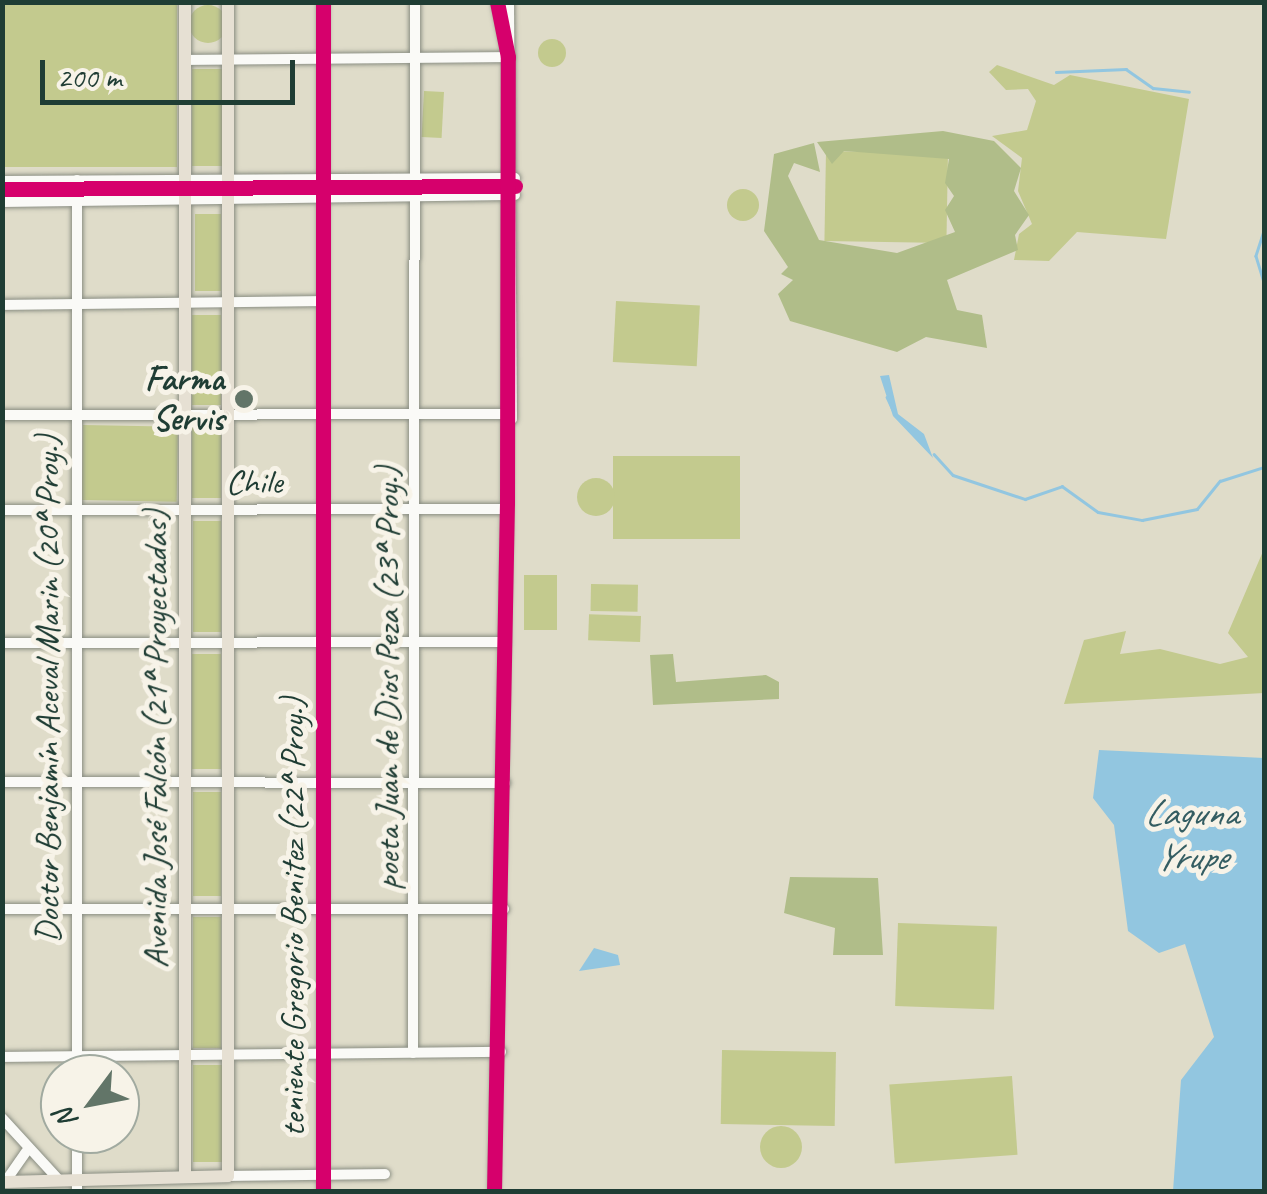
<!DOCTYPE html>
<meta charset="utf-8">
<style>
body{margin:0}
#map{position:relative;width:1267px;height:1194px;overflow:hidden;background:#dfdcc9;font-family:Caveat,sans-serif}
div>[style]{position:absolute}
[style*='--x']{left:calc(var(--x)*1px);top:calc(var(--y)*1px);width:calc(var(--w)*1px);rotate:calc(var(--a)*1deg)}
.green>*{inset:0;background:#c3ca8e;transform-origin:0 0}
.round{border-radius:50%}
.forest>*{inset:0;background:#b0bd89}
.water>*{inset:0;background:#92c6e0}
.stream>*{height:2.5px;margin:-1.25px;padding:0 1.25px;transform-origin:1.25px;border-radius:1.25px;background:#92c6e0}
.roads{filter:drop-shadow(0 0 2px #8a8e83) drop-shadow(0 0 2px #8a8e83)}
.minor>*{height:10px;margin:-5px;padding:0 5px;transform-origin:5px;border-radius:5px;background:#fafaf7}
.major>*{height:12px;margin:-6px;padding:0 6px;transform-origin:6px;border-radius:6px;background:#e6e0d3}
.cycleway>*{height:15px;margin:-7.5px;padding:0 7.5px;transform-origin:7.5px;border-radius:7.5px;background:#d6006c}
.dots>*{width:28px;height:28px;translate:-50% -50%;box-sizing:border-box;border:5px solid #f7f3e8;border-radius:50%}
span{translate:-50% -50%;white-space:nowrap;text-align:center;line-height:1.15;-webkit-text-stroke:10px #f7f3e8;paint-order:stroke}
.poi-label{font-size:35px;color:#1f3d34;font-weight:700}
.right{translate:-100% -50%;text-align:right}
.street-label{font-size:35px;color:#1f3d34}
.water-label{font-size:38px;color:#345d62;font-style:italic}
.frame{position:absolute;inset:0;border:5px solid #1f3d34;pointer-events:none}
.north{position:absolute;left:40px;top:1054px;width:100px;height:100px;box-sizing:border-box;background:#f7f3e8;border:2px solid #a1aaa0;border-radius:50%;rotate:238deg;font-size:28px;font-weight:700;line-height:40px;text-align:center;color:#1f3d34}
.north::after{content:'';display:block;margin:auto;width:35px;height:45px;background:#627568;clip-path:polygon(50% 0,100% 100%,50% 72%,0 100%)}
.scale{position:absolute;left:40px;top:60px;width:255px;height:45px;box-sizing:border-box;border:5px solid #1f3d34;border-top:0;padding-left:12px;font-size:30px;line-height:35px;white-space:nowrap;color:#1f3d34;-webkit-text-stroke:8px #f7f3e8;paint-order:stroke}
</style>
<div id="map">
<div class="green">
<div style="left:2px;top:3px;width:175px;height:164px"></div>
<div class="round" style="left:189px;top:5px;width:38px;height:38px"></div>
<div class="round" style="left:538px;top:39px;width:28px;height:28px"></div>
<div style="clip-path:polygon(997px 65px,1054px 85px,1070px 75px,1189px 99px,1166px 239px,1077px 232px,1049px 261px,1014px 260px,1019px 234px,1032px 224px,1018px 191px,1022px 158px,992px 136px,1027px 130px,1036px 101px,1028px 89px,1006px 90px,989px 72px)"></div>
<div style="left:222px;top:69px;width:97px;height:30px;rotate:90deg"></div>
<div style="left:424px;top:91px;width:20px;height:46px;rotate:3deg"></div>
<div style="left:826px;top:151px;width:122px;height:90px;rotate:1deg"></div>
<div style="clip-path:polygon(312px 182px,312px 193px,235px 187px,239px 183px)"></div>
<div style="left:60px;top:185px;width:11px;height:58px;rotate:85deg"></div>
<div style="clip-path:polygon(94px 185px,175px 185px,178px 191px,94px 195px)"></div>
<div class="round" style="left:727px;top:189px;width:32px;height:32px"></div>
<div style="left:195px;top:214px;width:26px;height:77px"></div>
<div style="left:616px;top:301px;width:84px;height:61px;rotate:3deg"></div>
<div style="left:192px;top:315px;width:29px;height:90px"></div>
<div style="left:83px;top:425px;width:95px;height:75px;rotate:1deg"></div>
<div style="left:192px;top:426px;width:29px;height:72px"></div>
<div style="left:613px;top:456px;width:127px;height:83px"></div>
<div class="round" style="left:577px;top:478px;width:38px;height:38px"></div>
<div style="left:193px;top:521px;width:28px;height:111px"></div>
<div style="clip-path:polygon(1264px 549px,1264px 693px,1064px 704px,1084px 640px,1126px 631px,1120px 654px,1160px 649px,1220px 664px,1248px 657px,1228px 633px)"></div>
<div style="left:524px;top:575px;width:33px;height:55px"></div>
<div style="left:591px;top:584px;width:47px;height:27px;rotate:1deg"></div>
<div style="left:641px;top:616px;width:26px;height:52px;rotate:92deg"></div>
<div style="left:221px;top:654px;width:115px;height:29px;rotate:90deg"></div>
<div style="left:193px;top:792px;width:28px;height:104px"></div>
<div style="left:193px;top:917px;width:28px;height:131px"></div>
<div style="left:898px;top:923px;width:99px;height:83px;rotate:2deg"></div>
<div style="left:722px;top:1050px;width:114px;height:74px;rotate:1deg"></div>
<div style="left:193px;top:1065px;width:30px;height:97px"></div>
<div style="left:1012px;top:1076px;width:79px;height:123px;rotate:86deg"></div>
<div class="round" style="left:760px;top:1126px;width:42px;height:42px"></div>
</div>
<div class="forest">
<div style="clip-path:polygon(943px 131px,994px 141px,1021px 168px,1014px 191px,1029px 215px,1015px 235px,1018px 250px,947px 280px,957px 310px,982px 315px,987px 348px,926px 337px,897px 352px,790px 321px,778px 294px,793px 280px,781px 274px,788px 267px,764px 231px,774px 154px,814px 143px,820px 172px,794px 163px,788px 176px,819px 240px,897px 253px,955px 232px,945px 210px,954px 196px,945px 183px,949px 159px,844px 151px,832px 164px,817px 142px)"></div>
<div style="clip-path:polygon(673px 654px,676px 682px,766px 675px,779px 682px,779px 699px,653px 705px,650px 655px)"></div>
<div style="clip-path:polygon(790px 877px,878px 878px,883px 955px,833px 955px,835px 928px,784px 913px)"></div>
</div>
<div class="water">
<div style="clip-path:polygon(889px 375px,898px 414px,924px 434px,933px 458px,893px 416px,880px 376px)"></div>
<div style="clip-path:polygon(1099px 750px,1264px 758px,1264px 1191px,1173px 1191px,1181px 1080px,1214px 1037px,1185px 944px,1159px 953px,1128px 931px,1114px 825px,1093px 798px)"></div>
<div style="clip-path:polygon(594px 948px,618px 955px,620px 965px,579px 971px)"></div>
</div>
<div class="stream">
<div style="--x:1056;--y:72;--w:70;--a:-2.5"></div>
<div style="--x:1126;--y:69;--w:33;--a:35"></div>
<div style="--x:1153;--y:88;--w:36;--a:6"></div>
<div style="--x:1264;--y:231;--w:26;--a:108"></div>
<div style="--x:1256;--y:256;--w:28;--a:73"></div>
<div style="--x:887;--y:397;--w:17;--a:65"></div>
<div style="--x:934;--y:454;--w:28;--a:48"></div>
<div style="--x:953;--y:475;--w:76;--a:18.4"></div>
<div style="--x:1025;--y:499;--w:39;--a:-19"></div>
<div style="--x:1062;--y:486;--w:44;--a:35.8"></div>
<div style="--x:1098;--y:512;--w:45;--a:10.3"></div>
<div style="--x:1142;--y:520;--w:56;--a:-11.3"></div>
<div style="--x:1197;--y:509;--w:36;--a:-51"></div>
<div style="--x:1220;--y:481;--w:46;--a:-17.7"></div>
</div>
<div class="roads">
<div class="minor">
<div style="--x:323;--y:2;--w:1190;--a:90"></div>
<div style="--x:509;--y:2;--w:417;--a:89.6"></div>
<div style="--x:185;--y:60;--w:325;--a:-0.5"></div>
<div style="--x:2;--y:181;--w:513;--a:-0.34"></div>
<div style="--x:2;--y:202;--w:513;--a:-0.78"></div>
<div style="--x:2;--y:305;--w:320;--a:-0.7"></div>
<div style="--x:2;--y:415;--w:509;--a:-0.11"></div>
<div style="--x:2;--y:510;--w:504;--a:-0.11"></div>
<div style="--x:2;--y:643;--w:503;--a:-0.11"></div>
<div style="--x:2;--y:782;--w:503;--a:0.11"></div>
<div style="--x:2;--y:909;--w:502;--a:0"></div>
<div style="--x:413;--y:1053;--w:1051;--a:-89.89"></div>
<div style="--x:2;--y:1057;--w:499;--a:-0.6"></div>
<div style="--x:77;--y:1074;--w:894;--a:-90"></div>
<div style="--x:2;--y:1118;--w:83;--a:47.4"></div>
<div style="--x:228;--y:1176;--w:157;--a:-0.7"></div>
<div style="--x:5;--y:1182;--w:37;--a:-55"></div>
<div style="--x:77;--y:1192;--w:58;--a:-90"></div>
<div style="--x:494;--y:1192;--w:689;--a:-88.92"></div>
<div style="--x:507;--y:503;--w:446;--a:-89.9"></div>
<div style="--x:508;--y:57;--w:56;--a:-101.3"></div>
</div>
<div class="major">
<div style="--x:185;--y:2;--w:1174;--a:90"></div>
<div style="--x:2;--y:1182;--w:226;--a:-1.5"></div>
<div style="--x:228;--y:1176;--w:1174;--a:-90"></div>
</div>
</div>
<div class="cycleway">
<div style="--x:323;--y:2;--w:1190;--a:90"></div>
<div style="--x:2;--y:189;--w:513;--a:-0.34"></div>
<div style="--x:494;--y:1192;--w:689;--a:-88.92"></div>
<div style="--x:507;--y:503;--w:446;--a:-89.9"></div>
<div style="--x:508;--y:57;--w:56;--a:-101.3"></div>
</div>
<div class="dots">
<div style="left:244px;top:399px;background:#627568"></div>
</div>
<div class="poi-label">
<span class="right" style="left:224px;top:399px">Farma<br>Servis</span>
</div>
<div class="street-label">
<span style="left:254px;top:482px">Chile</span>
<span style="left:388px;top:678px;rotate:-90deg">poeta Juan de Dios Peza (23ª Proy.)</span>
<span style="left:48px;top:689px;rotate:-90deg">Doctor Benjamín Aceval Marin (20ª Proy.)</span>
<span style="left:156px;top:739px;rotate:-90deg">Avenida José Falcón (21ª Proyectadas)</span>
<span style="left:293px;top:917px;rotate:-90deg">teniente Gregorio Benitez (22ª Proy.)</span>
</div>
<div class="water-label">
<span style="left:1191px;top:835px">Laguna<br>Yrupe</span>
</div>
<div class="frame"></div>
<div class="north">N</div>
<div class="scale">200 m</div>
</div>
